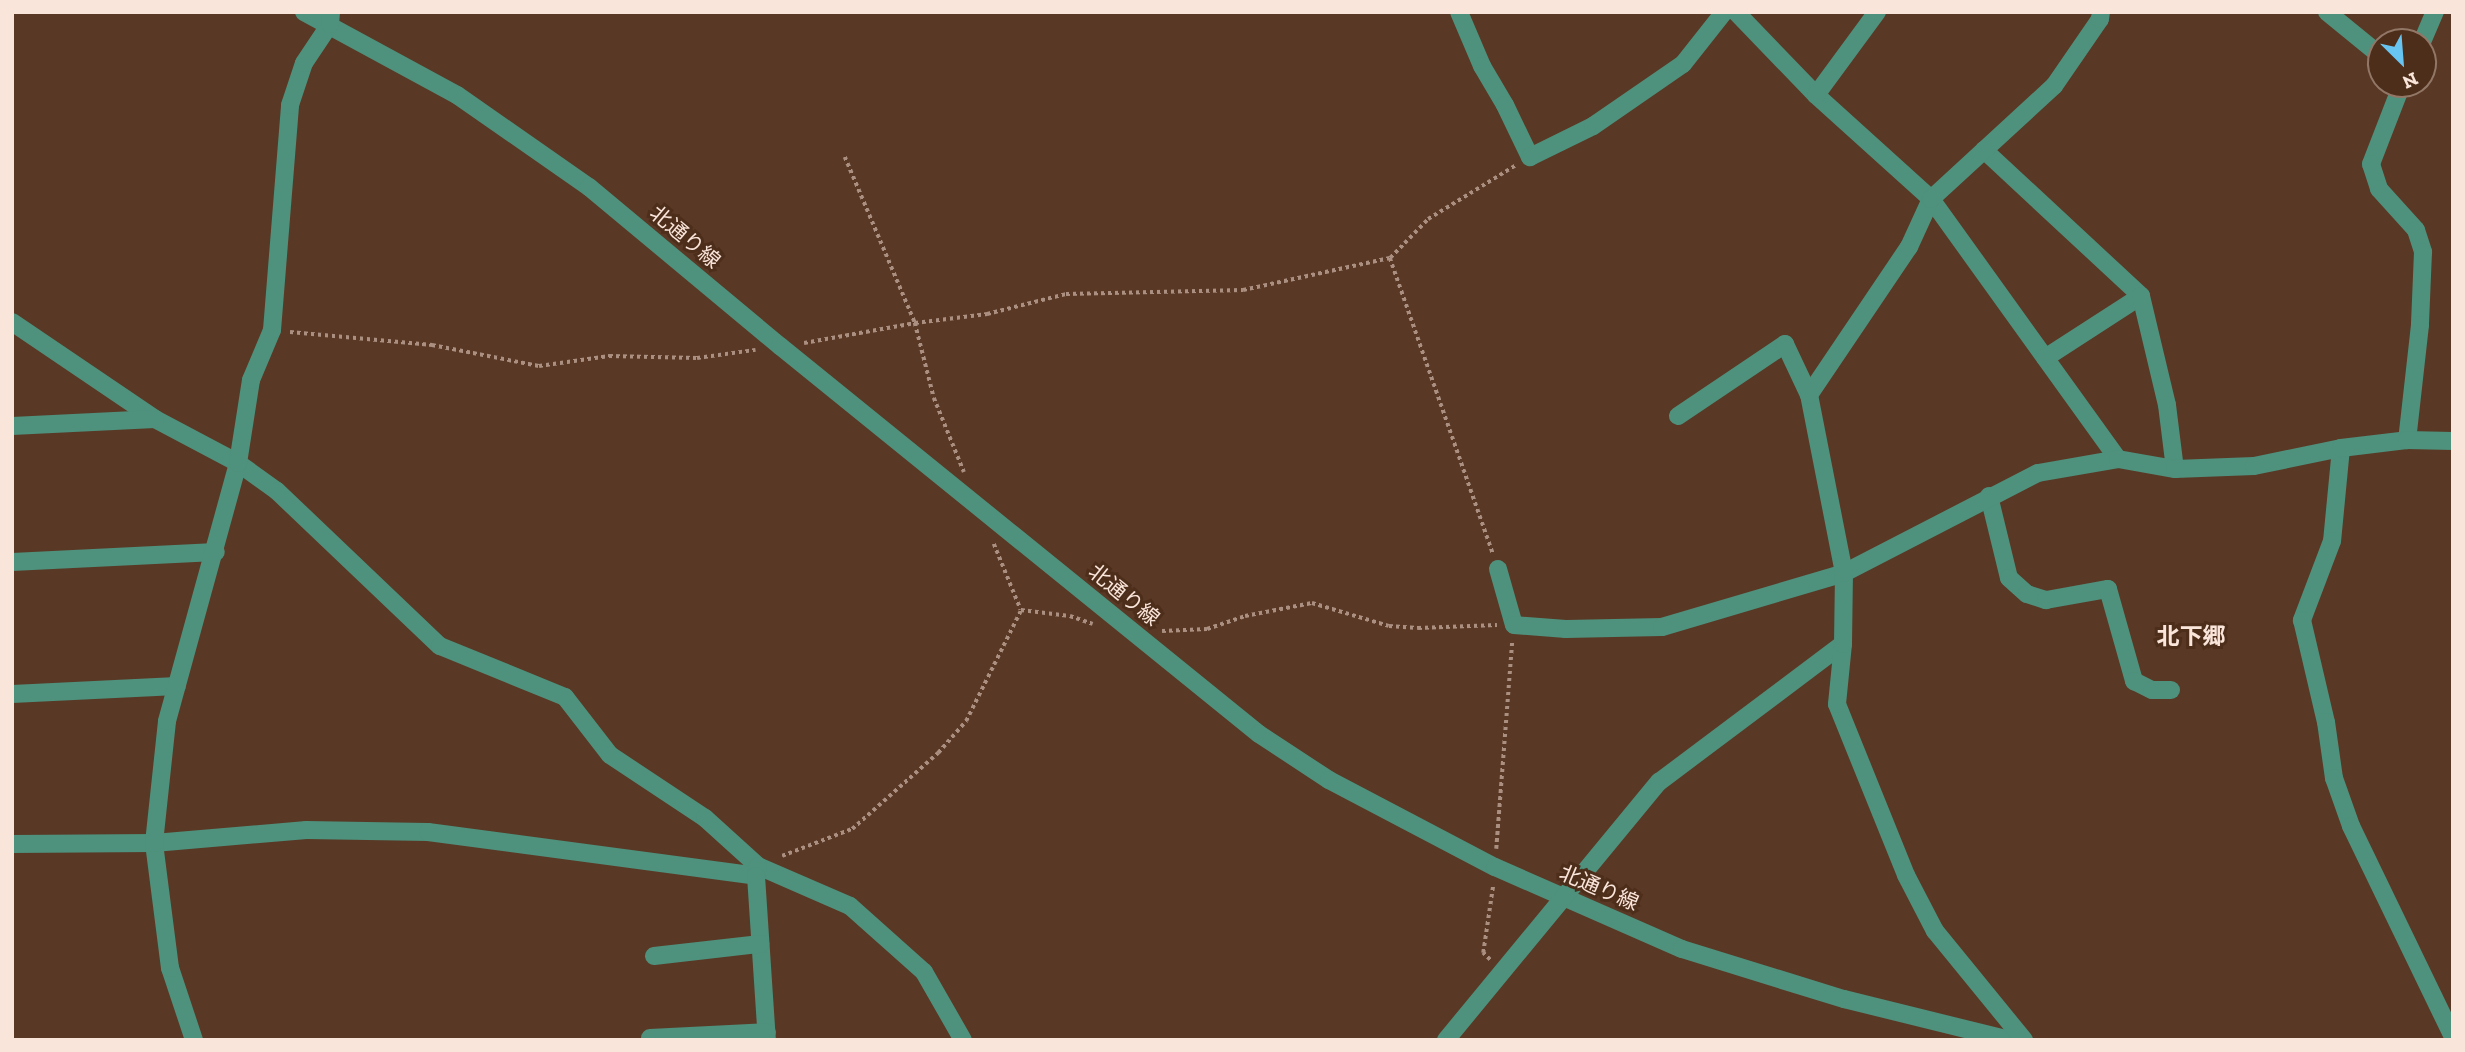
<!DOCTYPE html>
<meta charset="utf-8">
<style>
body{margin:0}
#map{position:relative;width:2465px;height:1052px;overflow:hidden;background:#593825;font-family:"Zilla Slab","Noto Sans JP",serif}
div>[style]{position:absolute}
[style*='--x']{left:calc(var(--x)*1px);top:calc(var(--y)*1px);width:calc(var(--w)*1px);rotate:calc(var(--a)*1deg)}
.path>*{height:3.5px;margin-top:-1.75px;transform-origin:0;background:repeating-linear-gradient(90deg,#ab9081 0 3.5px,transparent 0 7px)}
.minor>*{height:18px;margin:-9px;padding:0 9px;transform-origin:9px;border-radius:9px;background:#4e917c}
span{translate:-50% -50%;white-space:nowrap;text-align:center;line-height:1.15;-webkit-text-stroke:6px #4d2e1b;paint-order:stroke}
.street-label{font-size:21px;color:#fae5da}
.neighbourhood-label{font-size:23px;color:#fae5da;font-weight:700}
.frame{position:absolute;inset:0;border:14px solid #fae5da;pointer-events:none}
.north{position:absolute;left:2367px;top:28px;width:70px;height:70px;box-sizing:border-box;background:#4d2e1b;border:2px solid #927767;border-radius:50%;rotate:155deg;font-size:19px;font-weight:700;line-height:28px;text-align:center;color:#fae5da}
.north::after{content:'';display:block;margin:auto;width:24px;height:32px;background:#68c4f0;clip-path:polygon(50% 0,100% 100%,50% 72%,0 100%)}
</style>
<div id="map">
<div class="path">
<div style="--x:845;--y:157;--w:180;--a:67.1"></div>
<div style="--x:915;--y:323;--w:77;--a:75.8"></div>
<div style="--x:934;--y:398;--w:80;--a:67.9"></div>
<div style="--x:1390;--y:258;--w:313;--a:70.8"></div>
<div style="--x:290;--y:332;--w:143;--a:5.2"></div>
<div style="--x:432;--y:345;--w:109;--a:11.1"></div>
<div style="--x:539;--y:366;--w:71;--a:-8.1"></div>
<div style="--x:609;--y:356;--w:88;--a:1.3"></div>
<div style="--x:697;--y:358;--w:59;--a:-7.9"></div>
<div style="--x:804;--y:343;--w:113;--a:-10.2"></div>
<div style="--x:915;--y:323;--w:73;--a:-7.1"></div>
<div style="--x:987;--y:314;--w:81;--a:-14.2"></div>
<div style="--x:1066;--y:294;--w:177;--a:-1.3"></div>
<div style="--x:1243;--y:290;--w:150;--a:-12.3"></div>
<div style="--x:1390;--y:258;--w:54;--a:-45.7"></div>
<div style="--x:1428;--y:219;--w:103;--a:-31.5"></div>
<div style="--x:994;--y:544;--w:71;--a:67.8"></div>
<div style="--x:1162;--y:631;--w:45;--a:-2.5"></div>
<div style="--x:1207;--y:629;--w:40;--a:-18.9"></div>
<div style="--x:1245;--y:616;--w:68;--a:-11"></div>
<div style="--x:1312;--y:603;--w:80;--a:16.6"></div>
<div style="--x:1389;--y:626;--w:29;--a:4"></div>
<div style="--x:1418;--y:628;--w:79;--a:-2.2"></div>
<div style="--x:1496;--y:849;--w:209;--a:-85.6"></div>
<div style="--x:782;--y:856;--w:75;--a:-21.1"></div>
<div style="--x:852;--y:829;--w:115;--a:-41.5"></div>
<div style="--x:938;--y:753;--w:43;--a:-48.8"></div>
<div style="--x:966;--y:721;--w:124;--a:-63.6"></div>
<div style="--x:1021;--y:610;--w:49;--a:7"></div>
<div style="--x:1070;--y:616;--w:24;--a:19"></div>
<div style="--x:1490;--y:960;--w:10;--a:-135"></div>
<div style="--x:1483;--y:953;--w:69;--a:-81.6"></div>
</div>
<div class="minor">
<div style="--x:304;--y:12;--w:174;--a:28.5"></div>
<div style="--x:457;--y:95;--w:161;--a:34.9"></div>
<div style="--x:589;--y:187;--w:249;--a:39.8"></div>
<div style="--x:780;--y:346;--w:616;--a:39.01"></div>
<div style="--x:1259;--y:734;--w:84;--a:33.3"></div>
<div style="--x:1329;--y:780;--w:187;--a:27.7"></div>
<div style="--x:1495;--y:867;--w:204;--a:23.7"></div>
<div style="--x:1682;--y:949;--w:170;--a:17.2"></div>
<div style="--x:1844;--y:999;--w:171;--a:13.9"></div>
<div style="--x:1459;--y:12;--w:59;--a:66.9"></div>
<div style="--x:1482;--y:66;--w:45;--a:59.5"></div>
<div style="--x:1505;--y:105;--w:58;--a:64.3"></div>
<div style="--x:1530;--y:157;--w:70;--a:-26.2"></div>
<div style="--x:1593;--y:126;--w:109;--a:-34.6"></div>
<div style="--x:1683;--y:64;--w:66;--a:-51.7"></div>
<div style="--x:1736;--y:12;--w:115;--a:46.1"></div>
<div style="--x:1816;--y:95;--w:155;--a:42.1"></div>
<div style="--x:1931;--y:199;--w:320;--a:54.3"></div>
<div style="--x:2327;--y:12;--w:70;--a:39.2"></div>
<div style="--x:2422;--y:42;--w:33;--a:-67"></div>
<div style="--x:2402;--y:84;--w:86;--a:111.2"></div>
<div style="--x:2371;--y:164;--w:26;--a:72"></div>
<div style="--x:2379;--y:189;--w:55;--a:47.9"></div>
<div style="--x:2416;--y:230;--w:23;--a:72"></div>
<div style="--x:2423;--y:252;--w:73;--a:92.4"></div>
<div style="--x:2420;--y:325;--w:116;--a:96.4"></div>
<div style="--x:1816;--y:95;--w:103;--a:-53.7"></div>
<div style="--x:1984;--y:150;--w:214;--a:42.9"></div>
<div style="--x:2141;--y:296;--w:114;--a:147.1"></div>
<div style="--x:2141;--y:296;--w:112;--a:76.6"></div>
<div style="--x:2167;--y:405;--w:64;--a:82.9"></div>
<div style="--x:12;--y:322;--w:173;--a:34.1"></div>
<div style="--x:155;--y:419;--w:94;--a:27.9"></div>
<div style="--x:238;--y:463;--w:48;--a:35.7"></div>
<div style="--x:277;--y:491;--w:225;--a:43.6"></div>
<div style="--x:440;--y:646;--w:135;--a:22.2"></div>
<div style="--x:565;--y:697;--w:73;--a:52.2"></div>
<div style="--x:610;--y:755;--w:114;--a:33.6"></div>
<div style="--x:705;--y:818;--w:72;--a:42.2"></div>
<div style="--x:758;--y:866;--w:100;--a:23.5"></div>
<div style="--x:850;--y:906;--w:99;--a:41.7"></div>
<div style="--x:924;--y:972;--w:78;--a:60.2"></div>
<div style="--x:1678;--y:416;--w:129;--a:-33.9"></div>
<div style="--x:1785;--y:344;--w:56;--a:64.8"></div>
<div style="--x:12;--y:426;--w:143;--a:-2.8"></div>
<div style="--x:2341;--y:448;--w:93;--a:95.5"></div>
<div style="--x:2332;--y:541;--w:85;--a:110.8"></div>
<div style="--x:2302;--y:620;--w:105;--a:76.8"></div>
<div style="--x:2326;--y:722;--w:57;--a:81.9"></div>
<div style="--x:2334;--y:778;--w:51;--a:70.5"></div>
<div style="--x:2351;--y:826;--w:234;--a:64.2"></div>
<div style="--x:1989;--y:496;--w:84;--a:76.3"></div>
<div style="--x:2009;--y:578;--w:24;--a:42"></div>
<div style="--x:2027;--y:594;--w:20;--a:18"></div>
<div style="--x:2046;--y:600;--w:63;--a:-10.1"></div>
<div style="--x:2108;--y:589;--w:96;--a:74.2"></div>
<div style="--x:2134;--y:681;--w:20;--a:27"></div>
<div style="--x:2152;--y:690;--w:19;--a:0"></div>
<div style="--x:12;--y:562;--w:204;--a:-2.8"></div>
<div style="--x:1498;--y:569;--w:58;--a:74.1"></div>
<div style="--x:1514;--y:625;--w:52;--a:4.4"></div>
<div style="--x:1566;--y:629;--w:96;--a:-1.2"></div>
<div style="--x:1662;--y:627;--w:190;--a:-16.5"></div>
<div style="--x:1844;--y:573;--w:218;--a:-27.3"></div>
<div style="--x:2038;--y:473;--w:81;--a:-9.9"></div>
<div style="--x:2118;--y:459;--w:58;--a:10"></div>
<div style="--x:2175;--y:469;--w:79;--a:-2.2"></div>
<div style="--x:2254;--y:466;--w:89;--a:-11.7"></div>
<div style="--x:2341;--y:448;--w:66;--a:-6.9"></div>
<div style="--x:2407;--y:440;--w:46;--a:1.2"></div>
<div style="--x:12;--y:694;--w:165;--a:-2.8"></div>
<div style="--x:12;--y:844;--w:142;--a:-0.4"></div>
<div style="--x:154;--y:843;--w:153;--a:-4.9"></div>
<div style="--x:306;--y:830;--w:122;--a:0.9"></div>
<div style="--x:428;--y:832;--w:331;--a:7.6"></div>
<div style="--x:758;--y:866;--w:10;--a:101"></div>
<div style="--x:756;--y:876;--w:164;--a:86.2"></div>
<div style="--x:654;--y:956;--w:107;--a:-6.5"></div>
<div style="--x:650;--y:1038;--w:117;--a:-2.9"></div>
<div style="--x:194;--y:1040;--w:76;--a:-108.4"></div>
<div style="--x:170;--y:968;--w:126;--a:-97.3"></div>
<div style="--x:154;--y:843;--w:123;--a:-83.9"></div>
<div style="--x:167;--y:721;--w:268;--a:-74.6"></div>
<div style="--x:238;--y:463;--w:84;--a:-81.1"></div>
<div style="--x:251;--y:380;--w:54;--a:-67.2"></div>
<div style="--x:272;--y:330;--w:226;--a:-85.4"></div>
<div style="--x:290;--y:105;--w:44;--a:-71.6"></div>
<div style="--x:304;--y:63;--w:47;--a:-56.3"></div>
<div style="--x:330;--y:24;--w:12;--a:-85"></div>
<div style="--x:1446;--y:1040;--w:335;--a:-50.5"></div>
<div style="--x:1659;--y:782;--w:230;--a:-36.9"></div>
<div style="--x:2024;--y:1040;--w:141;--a:-129.2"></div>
<div style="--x:1935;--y:931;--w:63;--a:-117.4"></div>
<div style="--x:1906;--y:875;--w:184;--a:-112"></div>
<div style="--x:1837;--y:704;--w:60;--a:-84.3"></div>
<div style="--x:1843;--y:644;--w:71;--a:-89.2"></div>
<div style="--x:1844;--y:573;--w:181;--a:-101.1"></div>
<div style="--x:1809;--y:395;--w:179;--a:-56"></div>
<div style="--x:1909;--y:247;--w:53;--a:-65.4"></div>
<div style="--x:1931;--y:199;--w:167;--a:-42.6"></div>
<div style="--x:2054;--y:86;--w:81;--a:-55.5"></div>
<div style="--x:2100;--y:19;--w:7;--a:-82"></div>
</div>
<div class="street-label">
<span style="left:685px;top:237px;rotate:40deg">北通り線</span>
<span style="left:1124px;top:595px;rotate:39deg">北通り線</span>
<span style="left:1599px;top:888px;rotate:23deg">北通り線</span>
</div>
<div class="neighbourhood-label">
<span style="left:2191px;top:636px">北下郷</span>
</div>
<div class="frame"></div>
<div class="north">N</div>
</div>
